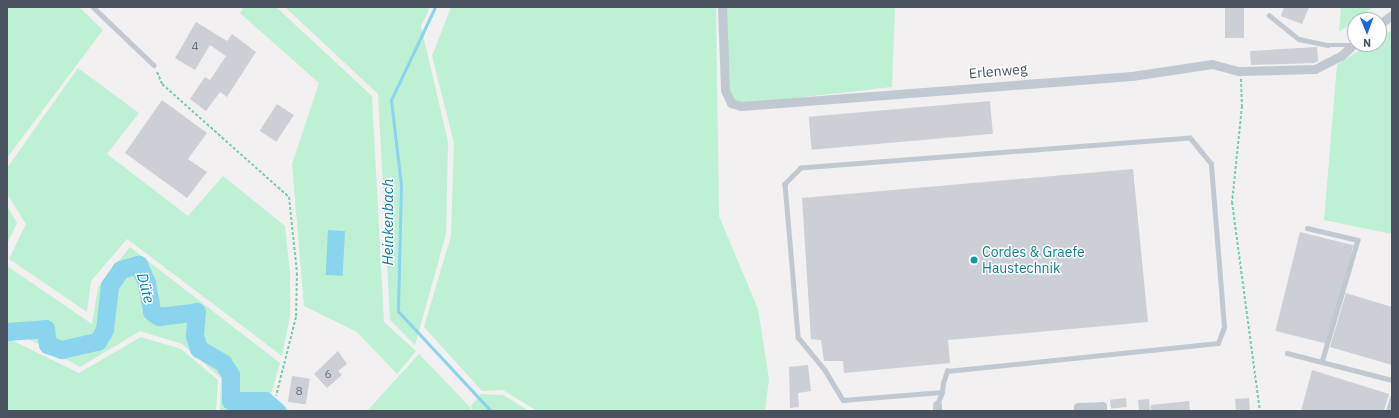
<!DOCTYPE html>
<meta charset="utf-8">
<style>
body{margin:0}
#map{position:relative;width:1399px;height:418px;overflow:hidden;background:#f2f0f0;font-family:"IBM Plex Sans",sans-serif}
div>[style]{position:absolute}
[style*='--x']{left:calc(var(--x)*1px);top:calc(var(--y)*1px);width:calc(var(--w)*1px);rotate:calc(var(--a)*1deg)}
.green>*{inset:0;background:#bef0d4}
.water>*{inset:0;background:#8ad4ee;transform-origin:0 0}
.stream>*{height:3px;margin:-1.5px;padding:0 1.5px;transform-origin:1.5px;border-radius:1.5px;background:#8ad4ee}
.river>*{height:18px;margin:-9px;padding:0 9px;transform-origin:9px;border-radius:9px;background:#8ad4ee}
.building>*{inset:0;background:#cccfd5;transform-origin:0 0}
.path>*{height:2px;margin-top:-1px;transform-origin:0;background:repeating-linear-gradient(90deg,#75cfa8 0 3px,transparent 0 5px)}
.service>*{height:4.5px;margin:-2.25px;padding:0 2.25px;transform-origin:2.25px;border-radius:2.25px;background:#c0c9d2}
.minor>*{height:9px;margin:-4.5px;padding:0 4.5px;transform-origin:4.5px;border-radius:4.5px;background:#c0c9d2}
.dots>*{width:11px;height:11px;translate:-50% -50%;box-sizing:border-box;border:2px solid #fff;border-radius:50%}
span{translate:-50% -50%;white-space:nowrap;text-align:center;line-height:1.15;-webkit-text-stroke:3px #fff;paint-order:stroke}
.number-label{font-size:12px;color:#68717c}
.number-label span{-webkit-text-stroke-width:0}
.street-label{font-size:14px;color:#47525e}
.culture-label{font-size:14px;color:#0d838f}
.left{translate:0 -50%;text-align:left}
.water-label{font-size:15px;color:#0a7da7;font-style:italic}
.frame{position:absolute;inset:0;border:8px solid #47525e;pointer-events:none}
.north{position:absolute;left:1347px;top:12px;width:40px;height:40px;box-sizing:border-box;background:#fff;border:1px solid #b5babf;border-radius:50%;rotate:179deg;font-size:11px;font-weight:700;line-height:16px;text-align:center;color:#47525e}
.north::after{content:'';display:block;margin:auto;width:14px;height:18px;background:#1665e7;clip-path:polygon(50% 0,100% 100%,50% 72%,0 100%)}
</style>
<div id="map">
<div class="green">
<div style="clip-path:polygon(7px 7px,79px 7px,103px 30px,7px 158px)"></div>
<div style="clip-path:polygon(244px 7px,276px 7px,372px 96px,384px 322px,416px 351px,397px 374px,357px 332px,304px 306px,292px 164px,319px 83px,240px 13px)"></div>
<div style="clip-path:polygon(285px 7px,430px 7px,421px 26px,448px 142px,446px 234px,415px 345px,390px 320px,378px 94px)"></div>
<div style="clip-path:polygon(451px 7px,716px 7px,719px 216px,758px 309px,769px 379px,765px 411px,537px 411px,503px 390px,482px 391px,424px 327px,451px 236px,454px 143px,432px 56px)"></div>
<div style="clip-path:polygon(726px 7px,895px 7px,892px 87px,741px 104px,733px 98px,729px 88px)"></div>
<div style="clip-path:polygon(1341px 7px,1373px 7px,1339px 32px)"></div>
<div style="clip-path:polygon(1392px 30px,1392px 234px,1324px 220px,1337px 65px,1369px 44px,1379px 44px,1379px 38px)"></div>
<div style="clip-path:polygon(78px 68px,139px 113px,107px 154px,188px 216px,223px 176px,285px 226px,290px 273px,290px 316px,282px 356px,127px 239px,91px 281px,87px 312px,9px 259px,26px 224px,7px 194px,7px 168px)"></div>
<div style="clip-path:polygon(7px 206px,17px 223px,7px 244px)"></div>
<div style="clip-path:polygon(130px 247px,280px 363px,271px 394px,290px 411px,220px 411px,221px 378px,182px 344px,140px 331px,80px 367px,7px 327px,7px 266px,92px 324px,98px 287px)"></div>
<div style="clip-path:polygon(141px 337px,181px 349px,218px 380px,216px 411px,7px 411px,7px 338px,79px 373px)"></div>
<div style="clip-path:polygon(419px 354px,470px 407px,472px 411px,367px 411px)"></div>
<div style="clip-path:polygon(481px 394px,503px 395px,529px 411px,473px 411px,471px 406px)"></div>
</div>
<div class="water">
<div style="left:328px;top:230px;width:17px;height:45px;rotate:3deg"></div>
</div>
<div class="stream">
<div style="--x:435;--y:7;--w:103;--a:115.3"></div>
<div style="--x:391;--y:100;--w:86;--a:83.3"></div>
<div style="--x:401;--y:185;--w:126;--a:91.4"></div>
<div style="--x:398;--y:311;--w:137;--a:47.1"></div>
</div>
<div class="river">
<div style="--x:7;--y:332;--w:39;--a:-4"></div>
<div style="--x:46;--y:329;--w:16;--a:83"></div>
<div style="--x:48;--y:345;--w:15;--a:20"></div>
<div style="--x:62;--y:350;--w:37;--a:-13"></div>
<div style="--x:98;--y:342;--w:14;--a:-60"></div>
<div style="--x:105;--y:330;--w:44;--a:-83.5"></div>
<div style="--x:110;--y:286;--w:19;--a:-55"></div>
<div style="--x:121;--y:270;--w:19;--a:-16"></div>
<div style="--x:139;--y:265;--w:20;--a:66"></div>
<div style="--x:147;--y:283;--w:29;--a:80"></div>
<div style="--x:152;--y:312;--w:9;--a:36"></div>
<div style="--x:159;--y:317;--w:38;--a:-7"></div>
<div style="--x:197;--y:312;--w:24;--a:95"></div>
<div style="--x:195;--y:336;--w:14;--a:73"></div>
<div style="--x:199;--y:349;--w:28;--a:30"></div>
<div style="--x:223;--y:363;--w:14;--a:56"></div>
<div style="--x:231;--y:375;--w:26;--a:90"></div>
<div style="--x:231;--y:401;--w:34;--a:0"></div>
<div style="--x:265;--y:401;--w:16;--a:40"></div>
</div>
<div class="building">
<div style="left:1225px;top:7px;width:19px;height:31px"></div>
<div style="clip-path:polygon(1284px 7px,1309px 7px,1302px 24px,1281px 16px)"></div>
<div style="clip-path:polygon(196px 22px,227px 41px,232px 34px,256px 52px,227px 97px,220px 92px,206px 111px,190px 99px,205px 77px,210px 80px,226px 56px,210px 45px,195px 70px,175px 58px)"></div>
<div style="clip-path:polygon(1317px 47px,1318px 61px,1314px 63px,1251px 65px,1250px 51px)"></div>
<div style="clip-path:polygon(162px 100px,207px 133px,188px 159px,207px 172px,187px 198px,125px 153px)"></div>
<div style="left:990px;top:101px;width:33px;height:182px;rotate:85deg"></div>
<div style="left:277px;top:104px;width:20px;height:32px;rotate:33deg"></div>
<div style="clip-path:polygon(1133px 169px,1148px 322px,948px 340px,950px 363px,844px 373px,843px 361px,824px 361px,821px 340px,811px 339px,802px 198px)"></div>
<div style="left:1300px;top:232px;width:55px;height:102px;rotate:14deg"></div>
<div style="clip-path:polygon(1346px 293px,1392px 307px,1392px 365px,1330px 347px)"></div>
<div style="clip-path:polygon(338px 351px,347px 364px,338px 371px,342px 375px,327px 388px,314px 374px)"></div>
<div style="clip-path:polygon(808px 365px,811px 391px,798px 393px,799px 407px,790px 408px,789px 367px)"></div>
<div style="clip-path:polygon(1312px 370px,1389px 394px,1384px 411px,1301px 411px)"></div>
<div style="left:292px;top:376px;width:18px;height:26px;rotate:9deg"></div>
<div style="left:1126px;top:398px;width:9px;height:16px;rotate:84deg"></div>
<div style="left:1249px;top:398px;width:13px;height:14px;rotate:86deg"></div>
<div style="left:1149px;top:399px;width:12px;height:11px;rotate:85deg"></div>
<div style="clip-path:polygon(1189px 401px,1190px 411px,1151px 411px,1151px 405px)"></div>
</div>
<div class="path">
<div style="--x:157;--y:72;--w:13;--a:67"></div>
<div style="--x:162;--y:84;--w:170;--a:41.7"></div>
<div style="--x:289;--y:197;--w:76;--a:84"></div>
<div style="--x:297;--y:273;--w:44;--a:91.3"></div>
<div style="--x:296;--y:317;--w:81;--a:104.2"></div>
<div style="--x:1241;--y:79;--w:27;--a:88"></div>
<div style="--x:1242;--y:106;--w:97;--a:95.9"></div>
<div style="--x:1232;--y:202;--w:211;--a:82.4"></div>
</div>
<div class="service">
<div style="--x:93;--y:7;--w:84;--a:43.6"></div>
<div style="--x:1269;--y:15;--w:38;--a:39"></div>
<div style="--x:1299;--y:39;--w:29;--a:12"></div>
<div style="--x:1327;--y:45;--w:24;--a:0"></div>
<div style="--x:1307;--y:228;--w:52;--a:13.2"></div>
<div style="--x:1358;--y:240;--w:127;--a:106.4"></div>
<div style="--x:1287;--y:353;--w:108;--a:14.4"></div>
<div style="--x:937;--y:405;--w:14;--a:-69"></div>
<div style="--x:942;--y:392;--w:9;--a:-84"></div>
<div style="--x:943;--y:383;--w:13;--a:-72"></div>
<div style="--x:947;--y:371;--w:272;--a:-5.9"></div>
<div style="--x:1218;--y:343;--w:17;--a:-69"></div>
<div style="--x:1224;--y:327;--w:164;--a:-94.6"></div>
<div style="--x:1211;--y:164;--w:33;--a:-129"></div>
<div style="--x:1190;--y:138;--w:390;--a:175.6"></div>
<div style="--x:801;--y:168;--w:23;--a:135"></div>
<div style="--x:785;--y:184;--w:154;--a:85.1"></div>
<div style="--x:798;--y:337;--w:43;--a:50.7"></div>
<div style="--x:825;--y:370;--w:35;--a:59"></div>
<div style="--x:843;--y:400;--w:99;--a:-4.6"></div>
<div style="--x:1388;--y:411;--w:14;--a:-73"></div>
</div>
<div class="minor">
<div style="--x:722;--y:7;--w:83;--a:87.9"></div>
<div style="--x:725;--y:90;--w:14;--a:65"></div>
<div style="--x:731;--y:103;--w:10;--a:17"></div>
<div style="--x:741;--y:106;--w:392;--a:-4.4"></div>
<div style="--x:1132;--y:76;--w:81;--a:-8.5"></div>
<div style="--x:1212;--y:64;--w:28;--a:15"></div>
<div style="--x:1239;--y:71;--w:76;--a:-1.5"></div>
<div style="--x:1315;--y:69;--w:29;--a:-27"></div>
<div style="--x:1341;--y:56;--w:19;--a:-43"></div>
<div style="--x:1379;--y:25;--w:16;--a:-38"></div>
<div style="--x:937;--y:411;--w:6;--a:-90"></div>
<div style="--x:1078;--y:411;--w:4;--a:-90"></div>
<div style="--x:1078;--y:407;--w:24;--a:-2"></div>
<div style="--x:1102;--y:406;--w:5;--a:90"></div>
</div>
<div class="dots">
<div style="left:974px;top:260px;background:#0f9aa8"></div>
</div>
<div class="number-label">
<span style="left:195px;top:46px">4</span>
<span style="left:328px;top:374px">6</span>
<span style="left:299px;top:391px">8</span>
</div>
<div class="street-label">
<span style="left:998px;top:71px;rotate:-5deg">Erlenweg</span>
</div>
<div class="culture-label">
<span class="left" style="left:982px;top:260px">Cordes &amp; Graefe<br>Haustechnik</span>
</div>
<div class="water-label">
<span style="left:388px;top:222px;rotate:-90deg">Heinkenbach</span>
<span style="left:146px;top:288px;rotate:75deg">Düte</span>
</div>
<div class="frame"></div>
<div class="north">N</div>
</div>
